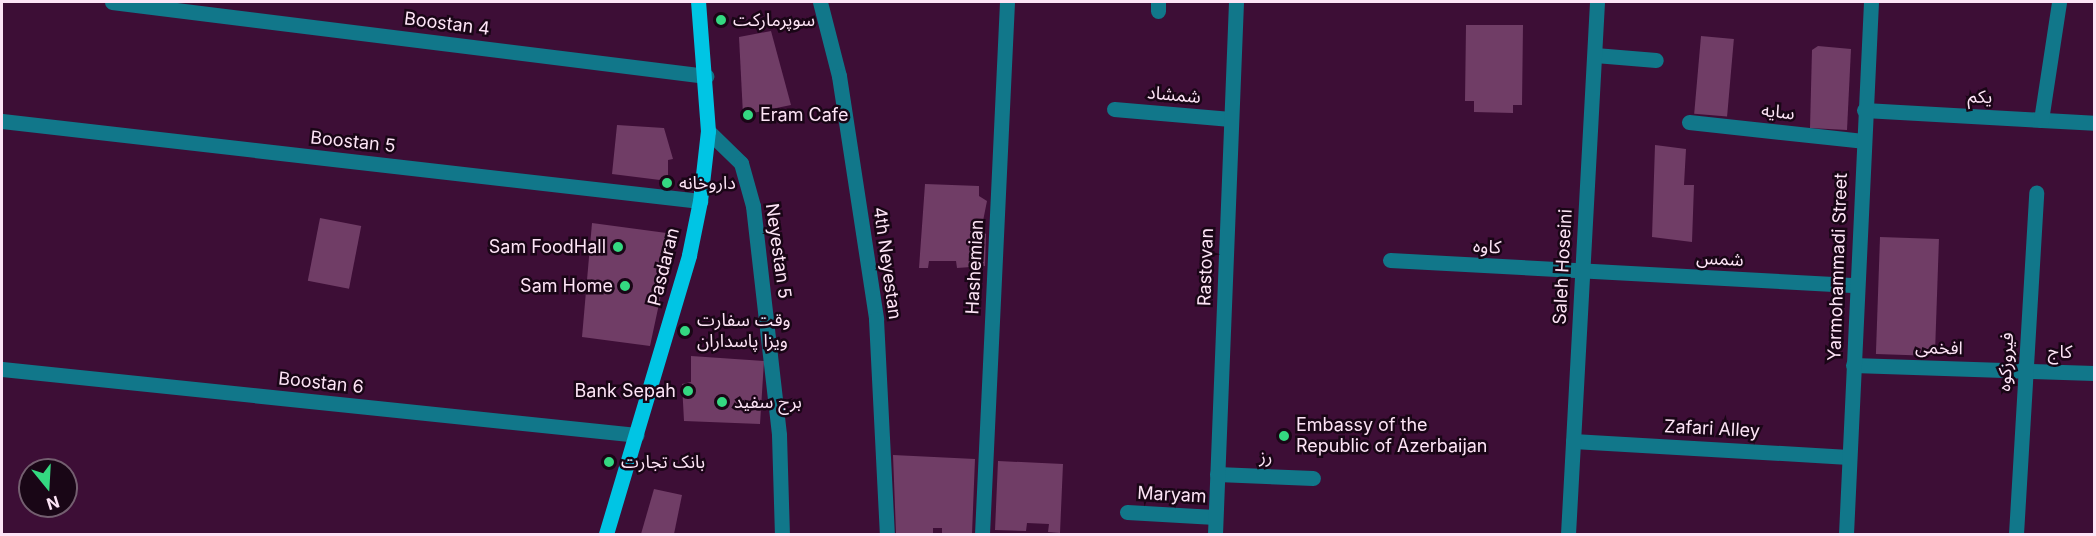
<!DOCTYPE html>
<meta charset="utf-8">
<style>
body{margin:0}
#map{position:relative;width:2096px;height:536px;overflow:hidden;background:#3d0e36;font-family:Inter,"Noto Sans Arabic",sans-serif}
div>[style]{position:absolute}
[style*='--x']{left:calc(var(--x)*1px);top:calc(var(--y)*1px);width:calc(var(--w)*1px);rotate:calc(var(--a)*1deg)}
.building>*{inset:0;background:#703d66;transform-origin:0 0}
.minor>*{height:15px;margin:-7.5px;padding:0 7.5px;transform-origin:7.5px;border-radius:7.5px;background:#11778a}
.major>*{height:15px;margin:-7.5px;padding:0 7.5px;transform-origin:7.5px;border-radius:7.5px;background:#00c5e4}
.dots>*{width:16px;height:16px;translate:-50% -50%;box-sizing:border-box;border:3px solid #190616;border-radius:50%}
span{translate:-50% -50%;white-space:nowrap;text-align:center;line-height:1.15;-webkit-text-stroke:5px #190616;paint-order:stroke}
.poi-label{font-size:18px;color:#fde4f6}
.left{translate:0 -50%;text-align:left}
.right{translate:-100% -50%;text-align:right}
.street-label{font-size:18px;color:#fde4f6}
.frame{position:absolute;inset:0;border:3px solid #fde4f6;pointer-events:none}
.north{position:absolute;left:18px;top:458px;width:60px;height:60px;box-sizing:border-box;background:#190616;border:2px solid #745f70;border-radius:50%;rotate:162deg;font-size:16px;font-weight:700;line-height:24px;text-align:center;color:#fde4f6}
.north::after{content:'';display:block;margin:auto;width:21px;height:27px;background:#34d881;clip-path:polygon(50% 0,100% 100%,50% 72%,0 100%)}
</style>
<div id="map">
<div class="building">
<div style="clip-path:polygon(1466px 25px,1523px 25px,1522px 105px,1513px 105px,1513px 113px,1474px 112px,1474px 101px,1465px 101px)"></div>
<div style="clip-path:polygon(771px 31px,791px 105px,743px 115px,739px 37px)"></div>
<div style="left:1701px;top:36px;width:33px;height:78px;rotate:5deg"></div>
<div style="clip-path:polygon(1818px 46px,1851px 49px,1847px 130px,1810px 128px,1812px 50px)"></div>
<div style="clip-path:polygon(617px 125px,664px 128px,673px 159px,668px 160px,668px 181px,612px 174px)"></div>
<div style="clip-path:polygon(1655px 145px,1686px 149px,1684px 185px,1694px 185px,1692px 242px,1652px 237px)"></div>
<div style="clip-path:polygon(925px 184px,979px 186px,979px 196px,987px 201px,981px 231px,986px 234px,985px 266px,957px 268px,956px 261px,929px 261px,928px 268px,919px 268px)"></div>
<div style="left:320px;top:218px;width:42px;height:64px;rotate:11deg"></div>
<div style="clip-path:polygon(592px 223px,674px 234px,650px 346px,582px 337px)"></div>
<div style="left:1880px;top:237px;width:59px;height:117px;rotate:2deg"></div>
<div style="clip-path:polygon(691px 356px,764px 361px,760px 424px,684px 421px,682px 384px,691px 382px)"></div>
<div style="clip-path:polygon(893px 455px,975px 459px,972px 534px,942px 534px,942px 528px,933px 528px,933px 534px,896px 533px)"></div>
<div style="clip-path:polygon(998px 461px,1063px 464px,1060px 533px,1048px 532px,1049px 524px,1027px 523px,1026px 531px,995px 530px)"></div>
<div style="clip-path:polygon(654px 489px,682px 495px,674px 534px,641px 534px)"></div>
</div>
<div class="minor">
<div style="--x:112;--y:2;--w:599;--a:7.1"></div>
<div style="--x:820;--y:2;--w:76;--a:75.6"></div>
<div style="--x:839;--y:76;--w:246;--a:81.3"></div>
<div style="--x:876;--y:319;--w:215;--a:87.1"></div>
<div style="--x:1158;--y:11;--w:9;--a:-90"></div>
<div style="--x:1595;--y:55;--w:61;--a:4.7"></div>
<div style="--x:1114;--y:109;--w:117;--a:4.9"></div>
<div style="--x:1864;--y:110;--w:230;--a:3.2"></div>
<div style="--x:2041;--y:120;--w:119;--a:-81.3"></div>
<div style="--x:2;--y:121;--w:703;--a:6.54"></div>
<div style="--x:1689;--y:122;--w:175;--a:6.2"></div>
<div style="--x:708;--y:131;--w:46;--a:44.1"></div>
<div style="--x:741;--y:163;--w:45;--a:74.4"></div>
<div style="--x:753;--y:206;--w:230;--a:83.5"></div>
<div style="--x:779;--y:435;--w:99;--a:88.3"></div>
<div style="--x:1390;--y:260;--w:467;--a:3.1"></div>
<div style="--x:1853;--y:365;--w:241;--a:1.9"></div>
<div style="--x:2;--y:369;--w:638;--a:5.93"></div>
<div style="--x:1573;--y:441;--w:276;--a:3.3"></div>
<div style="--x:1217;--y:474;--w:96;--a:2.4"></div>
<div style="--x:1127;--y:512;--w:88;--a:3.3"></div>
<div style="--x:982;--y:534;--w:533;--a:-87.31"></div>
<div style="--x:1215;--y:534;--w:532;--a:-87.74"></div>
<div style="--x:1568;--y:534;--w:533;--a:-86.88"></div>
<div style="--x:1846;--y:534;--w:533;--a:-87.31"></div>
<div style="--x:2016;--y:534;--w:342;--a:-86.6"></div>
</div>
<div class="major">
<div style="--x:606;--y:534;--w:291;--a:-73.4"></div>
<div style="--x:689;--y:255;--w:55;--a:-78.5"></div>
<div style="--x:700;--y:201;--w:70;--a:-83.5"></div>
<div style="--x:708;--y:131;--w:129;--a:-94.4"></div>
</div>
<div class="dots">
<div style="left:721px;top:20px;background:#34d881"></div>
<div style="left:748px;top:115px;background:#34d881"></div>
<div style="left:667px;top:183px;background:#34d881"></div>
<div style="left:618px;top:247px;background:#34d881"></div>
<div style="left:625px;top:286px;background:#34d881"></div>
<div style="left:685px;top:331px;background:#34d881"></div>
<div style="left:688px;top:391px;background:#34d881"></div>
<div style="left:722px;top:402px;background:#34d881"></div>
<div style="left:1284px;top:436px;background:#34d881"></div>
<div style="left:609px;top:462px;background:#34d881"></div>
</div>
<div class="poi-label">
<span class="left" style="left:733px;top:20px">سوپرمارکت</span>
<span class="left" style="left:760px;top:115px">Eram Cafe</span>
<span class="left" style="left:679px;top:183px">داروخانه</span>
<span class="right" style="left:606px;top:247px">Sam FoodHall</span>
<span class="right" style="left:613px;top:286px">Sam Home</span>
<span class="left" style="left:697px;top:331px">وقت سفارت<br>ویزا پاسداران</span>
<span class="right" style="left:676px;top:391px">Bank Sepah</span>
<span class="left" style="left:734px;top:402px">برج سفید</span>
<span class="left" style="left:1296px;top:436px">Embassy of the<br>Republic of Azerbaijan</span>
<span class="left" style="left:621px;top:462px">بانک تجارت</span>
</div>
<div class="street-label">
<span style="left:447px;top:24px;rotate:7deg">Boostan 4</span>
<span style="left:1174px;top:95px;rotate:5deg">شمشاد</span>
<span style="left:1980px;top:97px;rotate:3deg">یکم</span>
<span style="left:1778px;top:112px;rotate:6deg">سایه</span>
<span style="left:353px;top:142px;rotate:6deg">Boostan 5</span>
<span style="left:1487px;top:247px;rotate:4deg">کاوه</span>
<span style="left:778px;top:251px;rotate:82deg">Neyestan 5</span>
<span style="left:1720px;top:259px;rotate:3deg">شمس</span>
<span style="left:887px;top:263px;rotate:82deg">4th Neyestan</span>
<span style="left:664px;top:267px;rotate:-76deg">Pasdaran</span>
<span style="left:975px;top:267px;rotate:-87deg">Hashemian</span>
<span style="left:1206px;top:267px;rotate:-88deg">Rastovan</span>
<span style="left:1563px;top:267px;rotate:-87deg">Saleh Hoseini</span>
<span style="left:1838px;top:267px;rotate:-88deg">Yarmohammadi Street</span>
<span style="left:1939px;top:348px;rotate:2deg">افخمی</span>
<span style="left:2060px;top:352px;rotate:2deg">کاج</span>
<span style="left:2006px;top:362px;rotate:-87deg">فیروزکوه</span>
<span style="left:321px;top:383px;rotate:6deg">Boostan 6</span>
<span style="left:1712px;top:429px;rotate:3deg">Zafari Alley</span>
<span style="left:1266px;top:457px;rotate:2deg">رز</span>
<span style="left:1172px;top:495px;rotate:3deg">Maryam</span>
</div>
<div class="frame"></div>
<div class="north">N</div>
</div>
